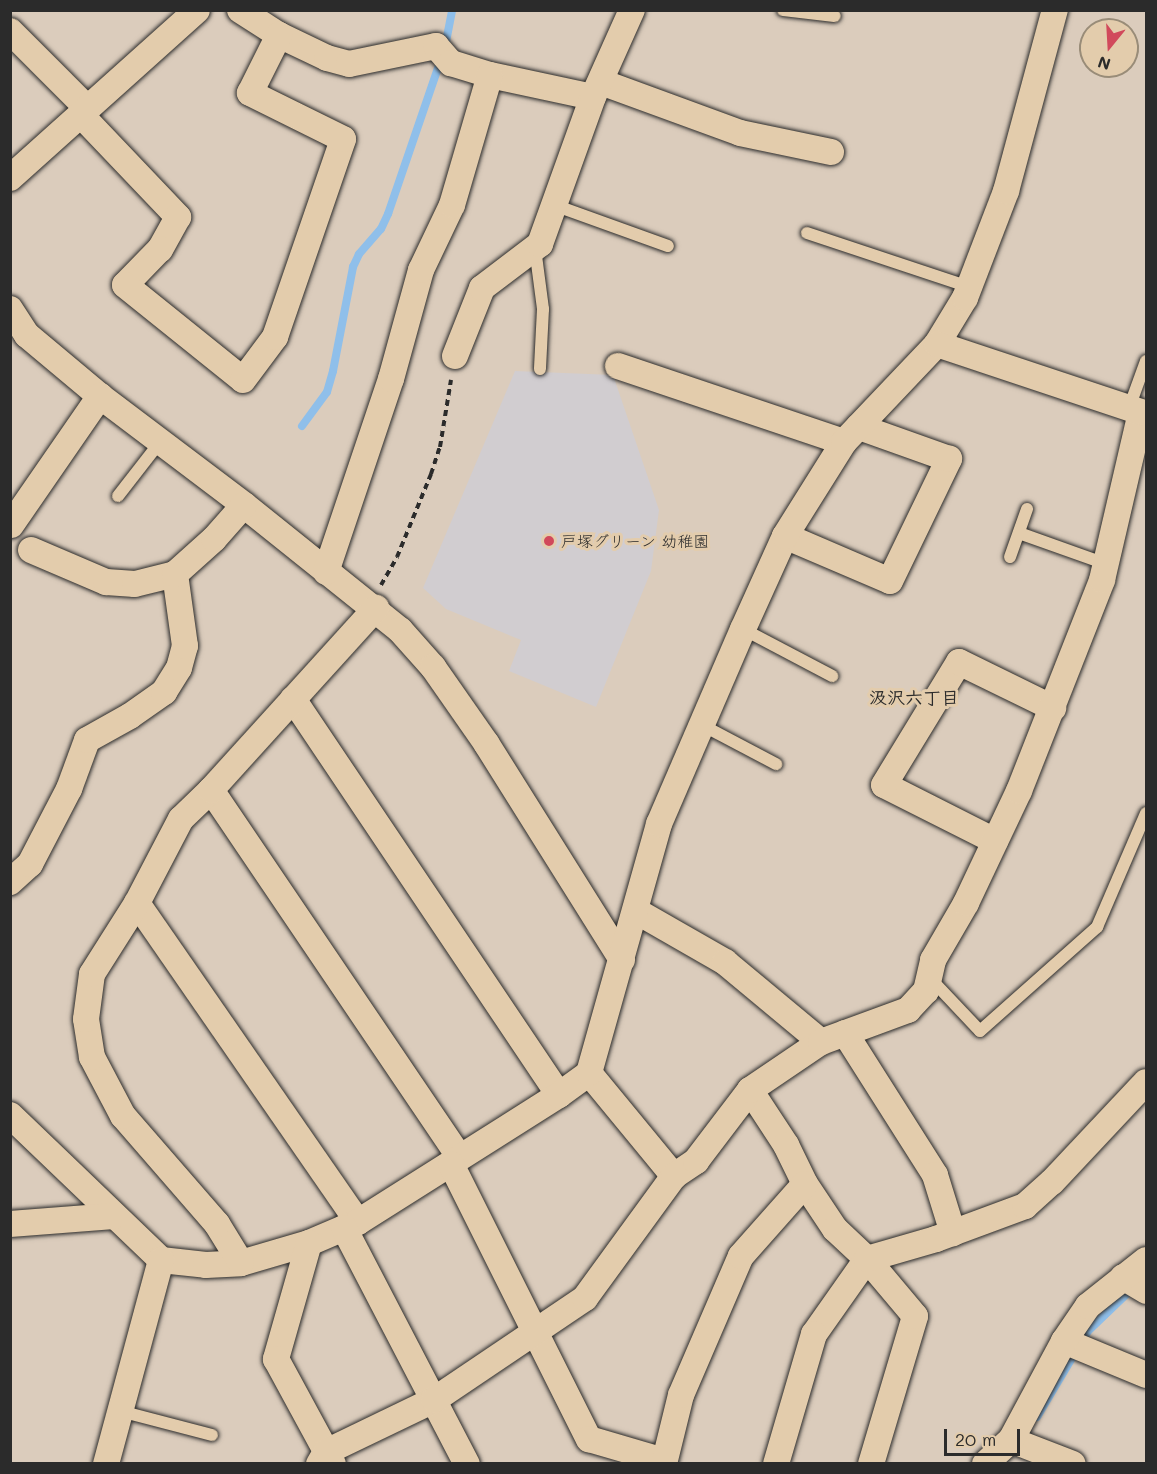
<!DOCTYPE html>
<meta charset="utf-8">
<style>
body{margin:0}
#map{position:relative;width:1157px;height:1474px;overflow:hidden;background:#dbccbc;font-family:Mali,"Klee One",sans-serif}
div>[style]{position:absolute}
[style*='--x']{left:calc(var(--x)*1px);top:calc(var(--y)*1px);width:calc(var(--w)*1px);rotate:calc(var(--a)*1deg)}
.built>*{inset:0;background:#d1cdd0}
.stream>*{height:8px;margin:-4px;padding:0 4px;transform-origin:4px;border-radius:4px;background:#8fbfea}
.path>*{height:4px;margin-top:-2px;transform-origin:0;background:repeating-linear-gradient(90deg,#2b2b2b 0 6px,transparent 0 10.5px)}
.roads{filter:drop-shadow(0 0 2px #2b2b2b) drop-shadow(0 0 2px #2b2b2b)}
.lane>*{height:12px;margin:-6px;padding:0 6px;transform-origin:6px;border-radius:6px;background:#e3ccac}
.street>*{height:26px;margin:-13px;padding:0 13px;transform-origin:13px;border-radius:13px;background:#e3ccac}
.dots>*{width:16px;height:16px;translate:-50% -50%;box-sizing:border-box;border:3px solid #e3ccac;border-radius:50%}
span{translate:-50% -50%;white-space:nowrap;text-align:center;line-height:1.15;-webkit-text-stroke:6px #e3ccac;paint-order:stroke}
.poi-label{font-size:16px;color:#2b2b2b}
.left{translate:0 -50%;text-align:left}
.neighbourhood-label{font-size:18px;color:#2b2b2b;font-weight:700}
.frame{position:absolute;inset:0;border:12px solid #2b2b2b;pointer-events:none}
.north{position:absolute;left:1079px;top:18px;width:60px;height:60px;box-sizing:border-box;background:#e3ccac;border:2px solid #998c78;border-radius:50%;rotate:198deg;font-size:16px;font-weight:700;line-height:24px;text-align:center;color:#2b2b2b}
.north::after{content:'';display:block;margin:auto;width:21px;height:27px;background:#d1495b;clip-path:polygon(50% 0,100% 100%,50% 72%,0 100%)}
.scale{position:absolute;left:944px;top:1429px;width:76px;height:27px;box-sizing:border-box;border:3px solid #2b2b2b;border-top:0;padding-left:8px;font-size:18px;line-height:21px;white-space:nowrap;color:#2b2b2b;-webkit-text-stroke:4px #e3ccac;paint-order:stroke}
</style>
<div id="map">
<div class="built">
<div style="clip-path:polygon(515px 371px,613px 375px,659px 510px,651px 571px,596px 707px,509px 671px,521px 640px,446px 609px,423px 588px)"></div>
</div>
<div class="stream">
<div style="--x:445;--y:47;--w:38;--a:-79"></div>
<div style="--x:302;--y:426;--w:42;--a:-53.7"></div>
<div style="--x:327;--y:392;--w:22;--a:-74"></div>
<div style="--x:333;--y:371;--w:106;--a:-79.1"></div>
<div style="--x:353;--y:267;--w:14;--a:-65"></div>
<div style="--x:359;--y:254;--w:33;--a:-49"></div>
<div style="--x:381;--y:229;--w:17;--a:-65"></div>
<div style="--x:388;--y:214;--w:154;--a:-71.1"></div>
<div style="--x:1037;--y:1417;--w:100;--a:-59.3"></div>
<div style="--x:1088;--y:1331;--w:62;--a:-43.7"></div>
</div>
<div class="path">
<div style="--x:381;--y:585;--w:32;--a:-60"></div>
<div style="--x:397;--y:557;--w:90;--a:-67.7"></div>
<div style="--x:431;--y:474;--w:28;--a:-72"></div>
<div style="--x:440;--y:447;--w:68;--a:-80.7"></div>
</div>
<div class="roads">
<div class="lane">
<div style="--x:783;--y:10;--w:52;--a:6.6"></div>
<div style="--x:554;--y:205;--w:121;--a:19.8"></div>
<div style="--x:807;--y:233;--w:171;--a:18.4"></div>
<div style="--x:535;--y:248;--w:62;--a:82.5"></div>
<div style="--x:543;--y:309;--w:60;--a:92.9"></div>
<div style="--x:1129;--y:408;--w:50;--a:-70.1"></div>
<div style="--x:118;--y:496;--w:68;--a:-52.1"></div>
<div style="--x:1019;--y:533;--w:92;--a:19.6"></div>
<div style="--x:1010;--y:557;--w:51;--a:-70.5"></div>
<div style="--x:743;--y:629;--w:101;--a:27.8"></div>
<div style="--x:702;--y:725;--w:84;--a:27.8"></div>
<div style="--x:929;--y:977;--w:74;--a:46.6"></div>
<div style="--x:980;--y:1031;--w:157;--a:-41.6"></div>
<div style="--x:1097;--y:927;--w:124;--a:-66.7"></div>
<div style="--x:120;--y:1411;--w:95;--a:14.6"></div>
</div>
<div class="street">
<div style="--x:240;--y:10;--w:46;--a:32.7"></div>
<div style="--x:279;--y:35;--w:53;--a:25.6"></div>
<div style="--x:327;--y:58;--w:23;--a:15"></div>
<div style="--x:349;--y:64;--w:89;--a:-11.7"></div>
<div style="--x:436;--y:46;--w:23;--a:49"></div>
<div style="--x:451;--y:63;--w:41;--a:17.1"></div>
<div style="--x:490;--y:75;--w:105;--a:12.1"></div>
<div style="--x:10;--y:31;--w:109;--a:45"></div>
<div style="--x:601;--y:82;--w:148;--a:20.1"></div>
<div style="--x:740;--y:133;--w:93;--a:11.8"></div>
<div style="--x:81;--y:115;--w:141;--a:46.4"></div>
<div style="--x:178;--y:217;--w:37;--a:119"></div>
<div style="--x:160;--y:249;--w:50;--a:134.2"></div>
<div style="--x:125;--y:285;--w:151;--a:38.8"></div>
<div style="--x:243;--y:380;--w:54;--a:-53.3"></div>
<div style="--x:275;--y:337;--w:209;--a:-71"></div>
<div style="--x:343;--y:139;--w:104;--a:-153.7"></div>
<div style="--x:250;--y:93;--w:65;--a:-63.4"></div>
<div style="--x:10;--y:178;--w:251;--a:-41.9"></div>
<div style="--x:10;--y:309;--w:31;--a:57"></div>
<div style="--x:27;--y:335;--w:95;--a:39.9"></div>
<div style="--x:100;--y:396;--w:181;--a:37.1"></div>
<div style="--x:244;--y:505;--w:200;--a:38.7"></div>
<div style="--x:400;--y:630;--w:50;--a:48.3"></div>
<div style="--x:433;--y:667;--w:93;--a:55.1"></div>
<div style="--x:486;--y:743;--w:256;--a:57.9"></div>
<div style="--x:455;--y:356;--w:73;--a:-68.3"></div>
<div style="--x:482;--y:288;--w:73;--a:-37.2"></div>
<div style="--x:540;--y:244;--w:156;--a:-70.2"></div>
<div style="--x:593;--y:97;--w:95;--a:-65.9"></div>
<div style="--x:618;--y:366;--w:238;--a:18.6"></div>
<div style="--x:11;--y:525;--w:157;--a:-55.4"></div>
<div style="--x:785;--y:536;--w:114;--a:23.2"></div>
<div style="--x:890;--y:581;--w:136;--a:-64.2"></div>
<div style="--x:949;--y:459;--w:96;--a:-160.4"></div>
<div style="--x:31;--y:550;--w:82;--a:23.1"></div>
<div style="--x:106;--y:582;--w:29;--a:4"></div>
<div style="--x:135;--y:584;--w:41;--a:-14"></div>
<div style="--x:326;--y:572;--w:204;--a:-71.4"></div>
<div style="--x:391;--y:379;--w:113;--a:-74.6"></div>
<div style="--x:421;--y:270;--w:72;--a:-64.5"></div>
<div style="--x:452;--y:205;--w:135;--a:-73.7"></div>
<div style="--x:293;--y:699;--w:477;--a:56.1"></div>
<div style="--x:211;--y:790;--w:442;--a:55.9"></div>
<div style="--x:995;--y:841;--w:124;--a:-153.2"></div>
<div style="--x:884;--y:785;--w:144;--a:-58.6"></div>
<div style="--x:959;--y:662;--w:105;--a:26.1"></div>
<div style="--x:10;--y:882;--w:27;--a:-42"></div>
<div style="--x:30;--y:864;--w:85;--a:-62.5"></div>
<div style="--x:69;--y:789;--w:52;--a:-69.8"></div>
<div style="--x:87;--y:740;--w:49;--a:-29.2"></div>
<div style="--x:130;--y:716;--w:42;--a:-35.2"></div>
<div style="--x:164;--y:692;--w:28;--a:-58"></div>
<div style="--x:179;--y:668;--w:23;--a:-75"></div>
<div style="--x:185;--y:646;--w:73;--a:-97.9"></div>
<div style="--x:175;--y:574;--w:52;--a:-41.9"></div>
<div style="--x:214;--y:539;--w:45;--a:-48.6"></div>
<div style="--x:137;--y:903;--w:388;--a:55.3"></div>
<div style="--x:636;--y:911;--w:103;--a:29.8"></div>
<div style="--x:725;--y:962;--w:125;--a:39.8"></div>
<div style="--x:845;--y:1033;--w:168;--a:57.6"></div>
<div style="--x:935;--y:1175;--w:61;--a:72.8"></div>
<div style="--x:589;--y:1073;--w:134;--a:50.5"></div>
<div style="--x:750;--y:1090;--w:66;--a:56.8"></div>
<div style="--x:786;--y:1145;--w:43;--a:64"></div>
<div style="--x:805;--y:1184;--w:54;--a:56.3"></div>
<div style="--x:835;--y:1229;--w:44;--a:43.2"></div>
<div style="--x:867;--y:1259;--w:92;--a:125.2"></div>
<div style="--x:814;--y:1334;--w:135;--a:106.3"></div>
<div style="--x:10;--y:1115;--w:209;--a:43.8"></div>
<div style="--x:161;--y:1260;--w:45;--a:6.3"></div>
<div style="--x:206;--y:1265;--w:35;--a:-3"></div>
<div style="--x:241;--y:1263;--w:71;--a:-16.4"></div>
<div style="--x:309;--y:1243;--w:53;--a:-23.2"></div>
<div style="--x:358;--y:1222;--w:238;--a:-32.3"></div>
<div style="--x:559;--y:1095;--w:37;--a:-36"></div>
<div style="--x:589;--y:1073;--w:259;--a:-74.3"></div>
<div style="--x:659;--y:824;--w:212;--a:-66.7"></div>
<div style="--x:743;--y:629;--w:102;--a:-65.7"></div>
<div style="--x:785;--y:536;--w:111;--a:-57.9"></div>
<div style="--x:844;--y:442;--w:135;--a:-46.5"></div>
<div style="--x:937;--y:344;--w:54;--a:-58.7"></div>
<div style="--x:965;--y:298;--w:115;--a:-69"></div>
<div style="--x:1006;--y:191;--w:188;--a:-74.9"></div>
<div style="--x:451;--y:1164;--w:308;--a:63.4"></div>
<div style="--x:589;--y:1439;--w:78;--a:16.3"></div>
<div style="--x:10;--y:1224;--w:104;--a:-4.4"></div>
<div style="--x:344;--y:1228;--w:266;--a:62.5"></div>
<div style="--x:309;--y:1243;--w:121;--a:105.9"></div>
<div style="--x:276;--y:1359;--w:119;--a:61.5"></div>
<div style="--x:241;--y:1263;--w:46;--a:-121.6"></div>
<div style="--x:217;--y:1224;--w:143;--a:-131"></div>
<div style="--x:123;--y:1116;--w:67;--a:-117.7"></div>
<div style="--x:92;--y:1057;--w:38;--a:-99"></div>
<div style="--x:86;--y:1019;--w:45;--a:-82.4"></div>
<div style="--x:92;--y:974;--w:84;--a:-57.6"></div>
<div style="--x:137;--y:903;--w:95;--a:-62.4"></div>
<div style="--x:181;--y:819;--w:42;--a:-44"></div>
<div style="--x:211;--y:790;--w:246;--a:-47.8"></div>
<div style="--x:1123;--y:1277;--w:27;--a:31"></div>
<div style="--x:1064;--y:1341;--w:89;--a:22.5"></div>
<div style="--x:1011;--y:1440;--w:66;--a:21.2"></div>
<div style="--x:106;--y:1464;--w:211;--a:-74.9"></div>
<div style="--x:319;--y:1464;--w:14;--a:-60"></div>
<div style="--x:326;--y:1452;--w:120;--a:-25.7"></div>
<div style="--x:434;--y:1400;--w:182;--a:-34"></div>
<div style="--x:585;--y:1298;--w:151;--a:-53.9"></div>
<div style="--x:674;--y:1176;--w:27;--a:-34"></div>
<div style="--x:696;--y:1161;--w:89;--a:-52.7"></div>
<div style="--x:750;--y:1090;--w:86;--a:-34.1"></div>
<div style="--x:821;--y:1042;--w:93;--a:-20.2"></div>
<div style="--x:908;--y:1010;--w:26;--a:-47"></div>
<div style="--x:926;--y:991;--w:32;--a:-77"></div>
<div style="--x:933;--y:960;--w:66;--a:-59.9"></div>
<div style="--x:966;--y:903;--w:124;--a:-64.7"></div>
<div style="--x:1019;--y:791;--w:227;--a:-68.5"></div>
<div style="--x:1102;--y:580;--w:172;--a:-76.9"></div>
<div style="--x:1141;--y:412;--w:215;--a:-161.6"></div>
<div style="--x:664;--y:1464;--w:71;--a:-76.2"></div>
<div style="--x:681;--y:1395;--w:151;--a:-66.7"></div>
<div style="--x:741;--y:1256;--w:96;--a:-48.4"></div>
<div style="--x:871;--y:1464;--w:154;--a:-73.4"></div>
<div style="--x:915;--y:1316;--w:75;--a:-130.1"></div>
<div style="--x:867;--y:1259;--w:72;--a:-16.2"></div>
<div style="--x:936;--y:1239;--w:95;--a:-20.3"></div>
<div style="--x:1025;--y:1206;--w:36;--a:-42"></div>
<div style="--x:1052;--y:1182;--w:137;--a:-46.8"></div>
<div style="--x:985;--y:1464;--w:35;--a:-43"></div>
<div style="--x:1011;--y:1440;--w:112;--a:-61.8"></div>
<div style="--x:1064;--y:1341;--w:42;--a:-55.6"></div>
<div style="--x:1088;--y:1306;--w:74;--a:-38.4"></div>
</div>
</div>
<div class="dots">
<div style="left:549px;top:541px;background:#d1495b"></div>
</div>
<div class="poi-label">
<span class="left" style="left:561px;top:541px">戸塚グリーン 幼稚園</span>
</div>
<div class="neighbourhood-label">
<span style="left:914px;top:697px">汲沢六丁目</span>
</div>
<div class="frame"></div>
<div class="north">N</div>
<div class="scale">20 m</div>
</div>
